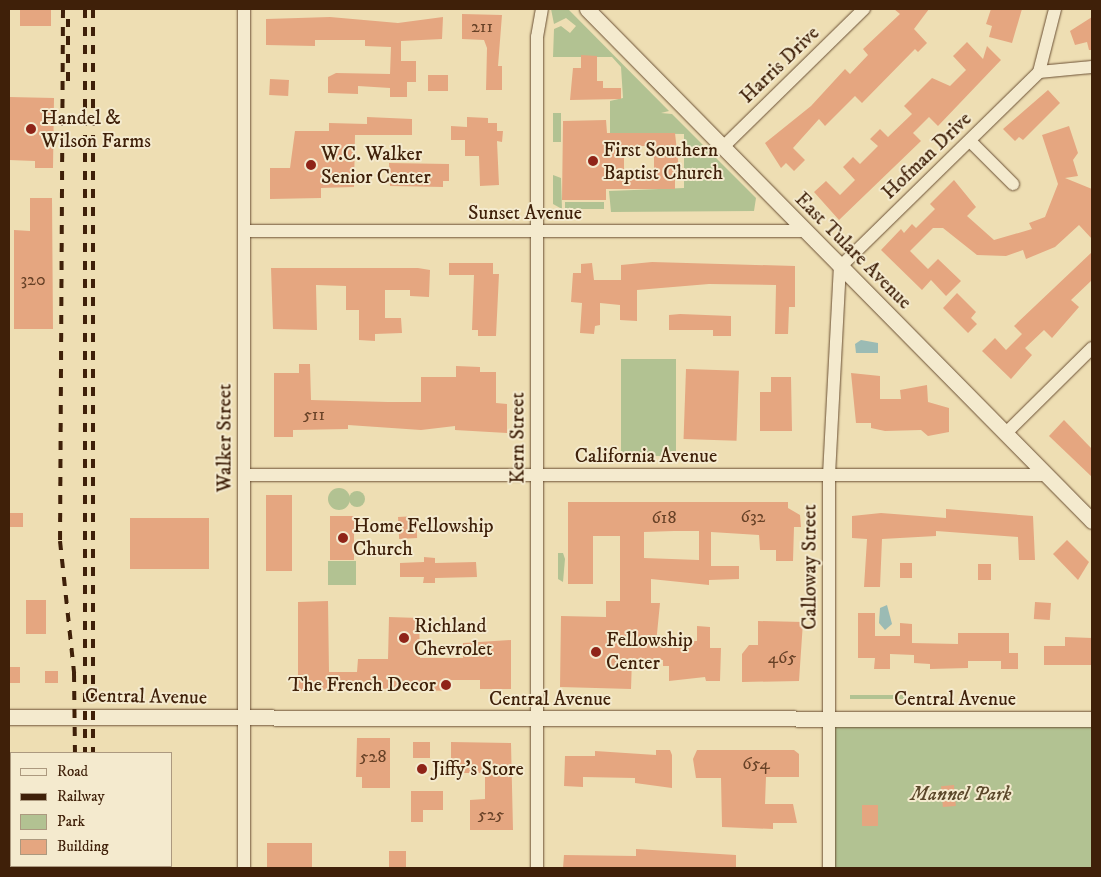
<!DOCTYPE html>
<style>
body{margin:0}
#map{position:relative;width:1101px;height:877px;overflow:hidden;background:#eedeb3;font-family:"IM FELL DW Pica",serif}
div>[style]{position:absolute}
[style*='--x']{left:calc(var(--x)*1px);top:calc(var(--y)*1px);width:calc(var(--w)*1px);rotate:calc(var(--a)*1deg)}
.green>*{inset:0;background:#b2c292;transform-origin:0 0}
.round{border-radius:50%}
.water>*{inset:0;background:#9bbbb4}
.building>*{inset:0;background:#e5a680;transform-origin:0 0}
.roads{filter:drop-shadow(0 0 1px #6b5034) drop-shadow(0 0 1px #6b5034)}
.minor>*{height:12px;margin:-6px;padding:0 6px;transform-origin:6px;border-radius:6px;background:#f4eace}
.tertiary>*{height:15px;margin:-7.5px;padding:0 7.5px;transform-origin:7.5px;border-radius:7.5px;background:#f4eace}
.rail>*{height:4px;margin-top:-2px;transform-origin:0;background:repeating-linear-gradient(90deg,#3f2009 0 9px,transparent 0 18px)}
.dots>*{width:14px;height:14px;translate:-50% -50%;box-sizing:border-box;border:2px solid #f4eace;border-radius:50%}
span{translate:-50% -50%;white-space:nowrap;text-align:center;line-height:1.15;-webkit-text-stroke:4px #f4eace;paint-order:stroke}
.number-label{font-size:18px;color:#684227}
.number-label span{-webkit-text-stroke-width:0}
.street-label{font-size:20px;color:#3f2009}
.poi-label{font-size:20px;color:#3f2009}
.left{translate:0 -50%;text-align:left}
.right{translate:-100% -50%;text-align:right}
.park-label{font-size:20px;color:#5c482b;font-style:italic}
.frame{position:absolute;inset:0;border:10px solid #3f2009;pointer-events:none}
.legend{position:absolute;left:10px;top:752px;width:162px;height:115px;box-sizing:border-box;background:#f4eace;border:1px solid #ac997f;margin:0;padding:6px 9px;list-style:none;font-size:15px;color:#3f2009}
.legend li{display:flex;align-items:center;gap:10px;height:25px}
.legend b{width:25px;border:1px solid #ac997f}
</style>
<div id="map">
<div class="green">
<div style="clip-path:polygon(568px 9px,669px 111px,661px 113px,672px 114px,756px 198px,754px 211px,611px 212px,609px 191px,684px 188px,684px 134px,610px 133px,610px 101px,623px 98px,621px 67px,612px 57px,553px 57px,554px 29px,561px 26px,570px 33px,576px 26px,566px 18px,554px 24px,551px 9px)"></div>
<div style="left:553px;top:113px;width:8px;height:29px"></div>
<div style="clip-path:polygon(553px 175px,561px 178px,562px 209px,553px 204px)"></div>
<div style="left:565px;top:202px;width:39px;height:7px"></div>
<div style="left:621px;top:359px;width:55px;height:97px"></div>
<div class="round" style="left:328px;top:488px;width:22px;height:22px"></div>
<div class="round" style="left:349px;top:491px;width:16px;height:16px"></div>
<div style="clip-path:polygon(558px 553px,563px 553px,565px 559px,563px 582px,558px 579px)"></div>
<div style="left:328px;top:561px;width:28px;height:24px"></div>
<div style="left:850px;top:695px;width:55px;height:4px"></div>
<div style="left:913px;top:695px;width:38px;height:4px"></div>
<div style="left:961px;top:695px;width:44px;height:4px"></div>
<div style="left:829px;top:719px;width:263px;height:149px"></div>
</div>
<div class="water">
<div style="clip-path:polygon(861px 340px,878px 343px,878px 353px,856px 353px,855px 344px)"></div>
<div style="clip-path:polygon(887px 605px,892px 624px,885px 630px,879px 623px,880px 608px)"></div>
</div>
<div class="building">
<div style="left:20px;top:9px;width:31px;height:17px"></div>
<div style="clip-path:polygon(894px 9px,929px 9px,914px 29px,927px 43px,918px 52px,915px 49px,862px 103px,855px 96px,825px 126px,819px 119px,793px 148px,805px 160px,794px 171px,786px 163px,781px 168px,765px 143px,811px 106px,845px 69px,850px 74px,868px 55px,863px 49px,900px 14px)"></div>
<div style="clip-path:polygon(991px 9px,1022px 9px,1012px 43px,989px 37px,992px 26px,986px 24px)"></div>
<div style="clip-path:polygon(462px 14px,502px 15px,498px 66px,502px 66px,502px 90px,486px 90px,487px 48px,484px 40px,462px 39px)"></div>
<div style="clip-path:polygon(330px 17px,398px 23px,443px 17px,442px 39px,401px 41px,401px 61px,416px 61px,416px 82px,407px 82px,407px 97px,390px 97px,390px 88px,358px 86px,358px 94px,328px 93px,328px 77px,336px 73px,390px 74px,391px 47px,365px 46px,365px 40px,315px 40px,315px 46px,266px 45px,266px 19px)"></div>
<div style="clip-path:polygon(1092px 17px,1092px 50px,1089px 50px,1087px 42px,1075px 45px,1070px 31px)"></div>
<div style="clip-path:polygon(967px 42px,983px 59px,987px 46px,1001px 60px,938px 126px,929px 117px,913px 133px,921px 141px,839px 220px,814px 192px,826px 181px,840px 195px,855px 180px,843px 167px,853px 157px,860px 164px,878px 146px,870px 139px,880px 129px,888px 137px,912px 114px,904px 106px,932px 78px,950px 86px,966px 70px,953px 56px)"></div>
<div style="clip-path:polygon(581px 55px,597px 56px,597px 81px,603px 81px,603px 88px,621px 88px,621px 99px,570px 100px,573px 68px,581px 68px)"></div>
<div style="left:428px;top:75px;width:20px;height:16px"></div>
<div style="left:270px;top:79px;width:19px;height:16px;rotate:3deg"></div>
<div style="clip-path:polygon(1048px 90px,1060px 103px,1023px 140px,1019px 137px,1015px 141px,1003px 129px)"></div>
<div style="clip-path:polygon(9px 97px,54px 98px,53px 168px,35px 168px,35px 161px,9px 160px)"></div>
<div style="clip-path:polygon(367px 117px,412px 119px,412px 135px,355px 135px,354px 187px,321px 188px,321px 198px,270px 199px,270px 168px,290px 168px,295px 131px,329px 131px,329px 123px,367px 124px)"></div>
<div style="clip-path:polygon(467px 117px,488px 118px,488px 123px,497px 123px,497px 131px,503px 131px,502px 142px,497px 141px,499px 185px,480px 186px,479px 156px,465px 156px,465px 140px,451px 140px,451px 126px,467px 127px)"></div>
<div style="clip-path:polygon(evenodd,606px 120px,607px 133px,675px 133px,680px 178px,675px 178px,675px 189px,606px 189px,606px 200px,562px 200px,563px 121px,606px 120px,624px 146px,654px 146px,654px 178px,624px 178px,624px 146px)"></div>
<div style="clip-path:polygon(1069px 126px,1078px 153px,1073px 160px,1078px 176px,1065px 178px,1092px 189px,1092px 239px,1079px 225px,1055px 247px,1026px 259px,1023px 250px,1006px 256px,977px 255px,943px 228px,933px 228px,910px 251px,928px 269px,938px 259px,961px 281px,946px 296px,931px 280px,922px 290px,881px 250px,901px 229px,904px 233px,912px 224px,916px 228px,935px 209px,930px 204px,954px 180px,976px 207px,967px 216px,994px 240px,1032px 229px,1029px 223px,1045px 217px,1058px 184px,1042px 135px)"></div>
<div style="clip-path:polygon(389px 163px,449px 164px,449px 181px,443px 181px,443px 187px,390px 186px)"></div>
<div style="clip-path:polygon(30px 198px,52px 198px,53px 329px,14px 329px,14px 230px,30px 231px)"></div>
<div style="clip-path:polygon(1092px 252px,1092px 280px,1071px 300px,1079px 307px,1052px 338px,1044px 330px,1025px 348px,1032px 355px,1011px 379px,982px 351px,995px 338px,1006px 350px,1022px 334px,1014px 326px)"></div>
<div style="clip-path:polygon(652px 262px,795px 266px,795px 307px,789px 307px,788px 334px,775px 334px,776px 285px,709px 284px,637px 290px,637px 321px,620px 320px,620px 305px,600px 303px,600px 325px,595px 326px,594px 334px,580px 333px,582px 303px,571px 302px,573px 273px,581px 273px,581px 264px,592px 263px,594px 280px,621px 280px,621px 265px)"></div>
<div style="clip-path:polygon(449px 263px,493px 263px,493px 274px,499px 274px,496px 336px,478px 336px,478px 330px,472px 330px,474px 275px,449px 275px)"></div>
<div style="clip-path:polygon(271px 268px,418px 268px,430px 270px,429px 297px,410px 296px,410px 290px,385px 290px,385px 318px,401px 318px,402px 333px,375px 334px,375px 341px,359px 340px,359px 310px,346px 310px,346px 286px,316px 285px,317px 330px,273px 329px)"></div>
<div style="clip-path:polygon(957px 293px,976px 312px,971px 318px,977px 324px,968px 333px,943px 308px)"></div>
<div style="clip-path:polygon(680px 314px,731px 316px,731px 336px,713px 336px,713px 330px,669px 330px,669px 315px)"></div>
<div style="clip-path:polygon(299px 364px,310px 364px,311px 400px,388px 402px,421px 402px,421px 377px,456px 377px,456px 366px,480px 367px,480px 372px,496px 372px,496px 403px,507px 404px,507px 433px,455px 430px,455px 426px,421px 430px,348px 425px,348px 429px,293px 430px,293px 437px,274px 437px,274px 373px,299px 373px)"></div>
<div style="left:686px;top:369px;width:53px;height:70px;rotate:2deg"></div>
<div style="clip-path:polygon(851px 373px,880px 376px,880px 399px,901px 399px,900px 390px,927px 385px,928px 402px,949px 408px,949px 432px,928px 436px,921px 430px,885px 431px,871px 428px,871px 423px,856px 423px)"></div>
<div style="clip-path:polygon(771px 377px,791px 377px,792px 431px,760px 431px,760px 392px,771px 392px)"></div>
<div style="clip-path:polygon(1064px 420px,1092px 449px,1092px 477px,1049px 436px)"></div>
<div style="left:266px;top:495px;width:26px;height:76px"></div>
<div style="clip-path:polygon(evenodd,568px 502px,788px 502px,788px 508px,800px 515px,801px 527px,794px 527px,793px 561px,776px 561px,776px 550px,760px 550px,759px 535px,711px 532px,711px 566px,739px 566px,739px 579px,709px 580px,709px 585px,651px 579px,651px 603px,660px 603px,656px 644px,680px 647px,680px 641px,697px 641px,697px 626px,710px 627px,710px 648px,721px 648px,720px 681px,706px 681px,705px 677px,669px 681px,669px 666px,663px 666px,663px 660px,632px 660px,631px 689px,560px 687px,561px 616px,606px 617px,606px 601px,620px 601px,620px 536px,593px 536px,593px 584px,568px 584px,568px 502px,674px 531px,699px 531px,699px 560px,644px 558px,644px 532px,674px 531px)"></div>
<div style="clip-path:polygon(946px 509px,1033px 516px,1035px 560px,1019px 560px,1018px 537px,936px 531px,936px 536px,882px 539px,880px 587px,864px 587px,867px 539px,852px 538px,852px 516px,881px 513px,946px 518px)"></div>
<div style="left:9px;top:513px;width:14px;height:14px"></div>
<div style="left:330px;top:516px;width:24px;height:44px"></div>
<div style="left:416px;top:516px;width:22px;height:18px;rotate:87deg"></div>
<div style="left:130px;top:518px;width:79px;height:51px"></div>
<div style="clip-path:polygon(1067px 540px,1089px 562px,1078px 580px,1053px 554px)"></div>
<div style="clip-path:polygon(424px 557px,435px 558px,435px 563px,476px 562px,477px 577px,435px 578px,435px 583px,423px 583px,424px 577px,400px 577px,400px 563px,424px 562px)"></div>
<div style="left:900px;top:563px;width:12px;height:15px"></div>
<div style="left:978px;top:564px;width:13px;height:16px"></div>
<div style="left:26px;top:600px;width:20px;height:34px"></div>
<div style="clip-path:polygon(328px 601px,329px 672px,357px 672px,358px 659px,388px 659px,389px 617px,419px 618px,420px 658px,463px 658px,463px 643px,511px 640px,511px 689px,480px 689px,480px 680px,450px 680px,450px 691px,358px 688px,298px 691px,298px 602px)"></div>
<div style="left:1035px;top:602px;width:16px;height:17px;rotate:4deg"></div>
<div style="clip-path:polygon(858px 613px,875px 613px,875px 636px,900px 636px,900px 623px,912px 624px,912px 643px,958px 644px,958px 633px,1009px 633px,1009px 653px,1018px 653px,1018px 669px,1001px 669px,1001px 661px,968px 661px,968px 668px,930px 669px,930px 664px,914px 663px,914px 655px,890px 654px,890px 669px,874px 669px,875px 658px,858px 658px)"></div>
<div style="clip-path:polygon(758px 621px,803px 622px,799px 681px,742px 682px,742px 654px,749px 645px,758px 645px)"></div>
<div style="clip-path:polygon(1065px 637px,1092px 638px,1092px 665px,1044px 665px,1044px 646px,1065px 646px)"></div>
<div style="left:9px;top:667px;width:11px;height:16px"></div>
<div style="left:58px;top:671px;width:12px;height:13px;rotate:90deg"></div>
<div style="clip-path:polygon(357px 738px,390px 738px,390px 788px,362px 788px,362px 777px,356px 777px)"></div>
<div style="left:413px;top:742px;width:17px;height:16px"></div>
<div style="clip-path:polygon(451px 742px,511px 743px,513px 830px,470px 830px,470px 800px,485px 799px,485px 773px,451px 773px)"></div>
<div style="clip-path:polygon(656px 750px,670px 750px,672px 755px,672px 788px,635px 783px,635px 778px,583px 777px,583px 787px,564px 786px,565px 756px,595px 756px,595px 751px,656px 755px)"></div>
<div style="clip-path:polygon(697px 750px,794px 750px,799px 754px,799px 777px,766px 777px,765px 804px,793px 804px,797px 823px,773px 823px,773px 829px,722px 827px,721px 778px,696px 778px,693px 759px)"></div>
<div style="left:954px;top:785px;width:21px;height:13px;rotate:85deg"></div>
<div style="clip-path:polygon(411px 791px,443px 791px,443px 810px,423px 810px,423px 822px,411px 822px)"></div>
<div style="left:862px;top:805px;width:16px;height:21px"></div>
<div style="left:267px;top:843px;width:45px;height:25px"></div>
<div style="clip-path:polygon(636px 849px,736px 855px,736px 868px,563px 868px,564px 855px,636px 856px)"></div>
<div style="left:389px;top:851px;width:17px;height:17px"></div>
</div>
<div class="roads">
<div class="minor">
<div style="--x:244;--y:9;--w:859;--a:90"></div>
<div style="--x:1039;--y:72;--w:65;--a:-75.7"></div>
<div style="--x:970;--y:141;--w:61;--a:45"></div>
<div style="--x:722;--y:148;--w:199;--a:-44.4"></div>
<div style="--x:244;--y:231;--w:562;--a:0"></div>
<div style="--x:1006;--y:433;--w:121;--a:-44.7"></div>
<div style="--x:244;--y:475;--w:803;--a:0"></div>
<div style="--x:537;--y:868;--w:831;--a:-90"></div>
<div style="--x:537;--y:37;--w:28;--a:-80"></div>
<div style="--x:829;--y:868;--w:393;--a:-90"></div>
<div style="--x:829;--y:475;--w:208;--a:-87"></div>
<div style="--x:840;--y:267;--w:279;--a:-44.4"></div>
<div style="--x:1039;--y:72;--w:53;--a:-5.4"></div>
</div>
<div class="tertiary">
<div style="--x:587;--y:9;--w:719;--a:45.39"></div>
<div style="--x:9;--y:717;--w:1083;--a:0.11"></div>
</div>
</div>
<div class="rail">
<div style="--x:63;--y:9;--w:532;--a:90.32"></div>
<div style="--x:60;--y:541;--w:133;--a:83.9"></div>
<div style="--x:74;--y:673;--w:80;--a:89.3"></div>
<div style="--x:85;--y:9;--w:744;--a:90"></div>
<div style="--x:93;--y:9;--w:744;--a:90"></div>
<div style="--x:68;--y:81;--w:62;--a:-90"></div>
<div style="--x:85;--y:866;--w:2;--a:90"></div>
<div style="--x:75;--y:868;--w:2;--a:-90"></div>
<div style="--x:93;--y:868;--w:2;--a:-90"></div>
</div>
<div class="dots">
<div style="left:31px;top:129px;background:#8f2418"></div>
<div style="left:593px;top:161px;background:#8f2418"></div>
<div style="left:311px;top:165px;background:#8f2418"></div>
<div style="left:343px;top:538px;background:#8f2418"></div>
<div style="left:404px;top:638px;background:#8f2418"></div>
<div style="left:596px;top:652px;background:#8f2418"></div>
<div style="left:446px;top:685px;background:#8f2418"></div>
<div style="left:422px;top:769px;background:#8f2418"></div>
</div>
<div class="number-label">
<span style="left:482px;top:27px">211</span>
<span style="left:33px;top:280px">320</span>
<span style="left:314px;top:415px">511</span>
<span style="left:753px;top:517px">632</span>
<span style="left:664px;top:518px">618</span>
<span style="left:782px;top:658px">465</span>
<span style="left:373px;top:757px">528</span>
<span style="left:756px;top:764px">654</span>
<span style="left:491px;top:815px">525</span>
</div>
<div class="street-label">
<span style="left:780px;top:65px;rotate:-44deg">Harris Drive</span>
<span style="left:927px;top:156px;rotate:-44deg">Hofman Drive</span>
<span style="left:525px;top:213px">Sunset Avenue</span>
<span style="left:853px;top:251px;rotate:45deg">East Tulare Avenue</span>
<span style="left:225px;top:438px;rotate:-90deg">Walker Street</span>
<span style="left:518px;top:438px;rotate:-90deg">Kern Street</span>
<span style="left:646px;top:456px">California Avenue</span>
<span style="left:810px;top:567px;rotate:-90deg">Calloway Street</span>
<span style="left:146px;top:697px;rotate:1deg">Central Avenue</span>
<span style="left:550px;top:699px">Central Avenue</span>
<span style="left:955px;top:699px">Central Avenue</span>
</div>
<div class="poi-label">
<span class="left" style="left:41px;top:130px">Handel &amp;<br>Wilson Farms</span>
<span class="left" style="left:603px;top:162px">First Southern<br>Baptist Church</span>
<span class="left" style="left:321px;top:166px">W.C. Walker<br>Senior Center</span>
<span class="left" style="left:353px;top:538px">Home Fellowship<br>Church</span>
<span class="left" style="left:414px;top:638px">Richland<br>Chevrolet</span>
<span class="left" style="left:606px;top:652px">Fellowship<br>Center</span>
<span class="right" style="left:436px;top:685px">The French Decor</span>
<span class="left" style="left:432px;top:769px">Jiffy's Store</span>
</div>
<div class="park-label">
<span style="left:961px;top:794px">Mannel Park</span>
</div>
<div class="frame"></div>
<ul class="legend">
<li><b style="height:6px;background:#f4eace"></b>Road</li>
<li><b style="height:6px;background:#3f2009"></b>Railway</li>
<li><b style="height:14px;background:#b2c292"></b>Park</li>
<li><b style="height:14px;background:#e5a680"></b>Building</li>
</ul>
</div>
